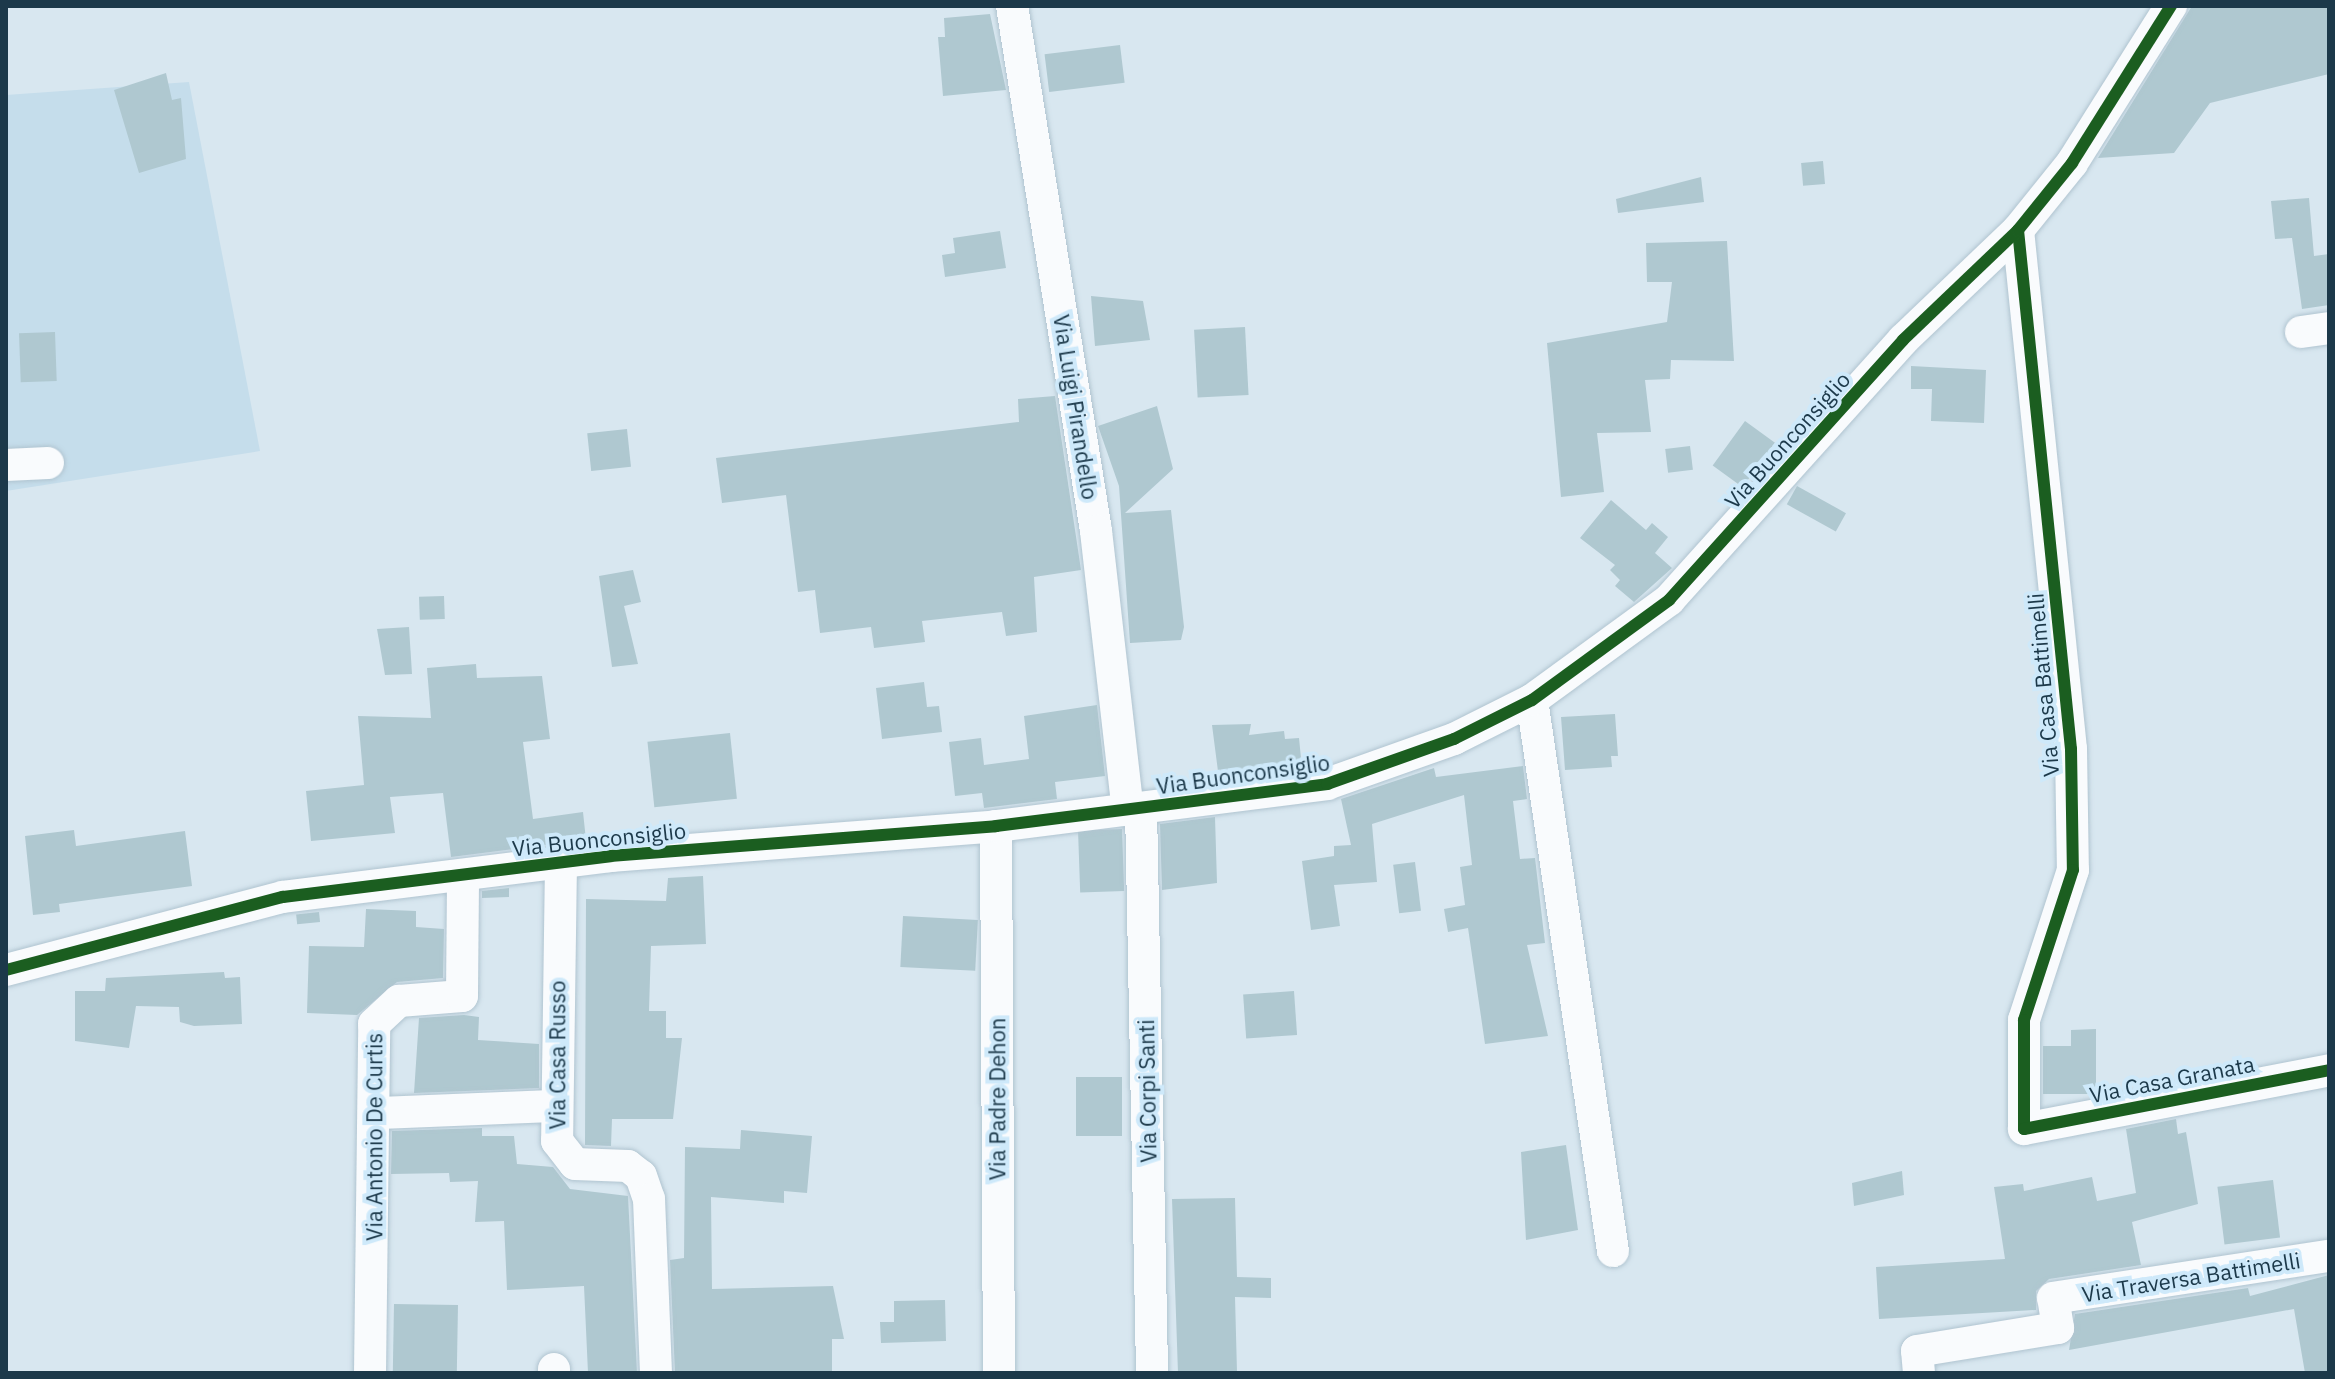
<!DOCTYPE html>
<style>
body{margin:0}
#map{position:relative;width:2335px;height:1379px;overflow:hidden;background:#d8e7f0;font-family:"IBM Plex Sans",sans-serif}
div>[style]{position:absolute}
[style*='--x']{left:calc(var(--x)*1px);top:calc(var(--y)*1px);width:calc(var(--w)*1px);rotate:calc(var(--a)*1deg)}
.built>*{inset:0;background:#c5ddeb}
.building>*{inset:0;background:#afc8d0;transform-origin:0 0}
.roads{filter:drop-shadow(0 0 2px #b0c4d0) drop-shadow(0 0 2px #b0c4d0)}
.minor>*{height:32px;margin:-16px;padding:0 16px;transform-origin:16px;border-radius:16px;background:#f9fbfd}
.cycleway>*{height:12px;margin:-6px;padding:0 6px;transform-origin:6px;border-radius:6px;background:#1b5e20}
span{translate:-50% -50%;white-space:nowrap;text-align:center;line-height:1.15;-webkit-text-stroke:8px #cee9fa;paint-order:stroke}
.street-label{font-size:22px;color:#1c394a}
.frame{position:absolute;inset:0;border:8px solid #1c394a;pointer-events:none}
</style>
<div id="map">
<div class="built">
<div style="clip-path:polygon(189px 82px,260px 451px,6px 491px,6px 95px)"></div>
</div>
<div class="building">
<div style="clip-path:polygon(2192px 6px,2329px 6px,2329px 74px,2210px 103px,2174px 153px,2098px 158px)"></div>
<div style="clip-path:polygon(990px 14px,1006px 90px,943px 96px,938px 37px,945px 37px,944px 18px)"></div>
<div style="left:1120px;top:45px;width:38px;height:76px;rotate:83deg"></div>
<div style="clip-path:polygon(166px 73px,172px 100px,181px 98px,186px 159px,139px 173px,114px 90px)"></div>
<div style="left:1823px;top:161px;width:23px;height:22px;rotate:85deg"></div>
<div style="clip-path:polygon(1701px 177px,1704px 202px,1618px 213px,1616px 199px)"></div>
<div style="clip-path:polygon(2309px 198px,2314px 256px,2329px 254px,2329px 305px,2302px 309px,2292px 238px,2275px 239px,2271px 201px)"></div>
<div style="clip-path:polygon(1000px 231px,1006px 268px,945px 277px,942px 255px,955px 253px,953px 238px)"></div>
<div style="clip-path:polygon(1727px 241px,1734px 361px,1671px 360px,1670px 379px,1645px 380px,1651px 432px,1597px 433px,1604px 492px,1561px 497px,1547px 343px,1667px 322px,1672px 282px,1647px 282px,1646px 243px)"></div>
<div style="clip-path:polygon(1091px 296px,1143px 301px,1150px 340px,1095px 346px)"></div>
<div style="left:1245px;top:327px;width:68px;height:51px;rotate:87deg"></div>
<div style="left:55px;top:332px;width:49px;height:36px;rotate:88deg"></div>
<div style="clip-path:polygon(1911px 366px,1986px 370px,1984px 423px,1931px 421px,1932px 389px,1911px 389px)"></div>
<div style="clip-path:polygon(1055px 396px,1081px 570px,1034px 577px,1037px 632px,1006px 636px,1002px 612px,922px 621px,925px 642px,874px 648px,871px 627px,820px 633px,815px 590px,798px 592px,786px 495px,722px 503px,716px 458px,1019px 422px,1018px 399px)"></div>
<div style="clip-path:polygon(1157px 406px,1173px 469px,1125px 513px,1171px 510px,1184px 627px,1181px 640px,1130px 643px,1119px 486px,1098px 426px)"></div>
<div style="left:1745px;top:421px;width:37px;height:55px;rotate:36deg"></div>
<div style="left:627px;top:429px;width:38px;height:40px;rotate:84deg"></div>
<div style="left:1690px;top:446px;width:24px;height:25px;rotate:83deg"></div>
<div style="left:1797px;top:486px;width:56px;height:21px;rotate:29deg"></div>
<div style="clip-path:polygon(1611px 500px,1646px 530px,1652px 523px,1668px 537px,1655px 553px,1672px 568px,1634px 602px,1615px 586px,1620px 580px,1610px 570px,1615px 565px,1580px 538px)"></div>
<div style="clip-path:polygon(633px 570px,641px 602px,624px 606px,638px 664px,612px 667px,599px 576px)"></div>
<div style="left:444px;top:596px;width:23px;height:25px;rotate:88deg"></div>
<div style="clip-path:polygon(409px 627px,412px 674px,385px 675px,377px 629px)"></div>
<div style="clip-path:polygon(476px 664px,477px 678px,542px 676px,550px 739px,523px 742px,533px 819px,583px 812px,586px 840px,451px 857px,443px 793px,390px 797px,395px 833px,311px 841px,306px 791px,364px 785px,358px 716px,431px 718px,427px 668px)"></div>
<div style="clip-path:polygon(924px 682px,927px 707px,939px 706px,942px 732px,882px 739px,876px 688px)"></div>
<div style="clip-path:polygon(1097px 705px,1105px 776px,1055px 782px,1057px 799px,984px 808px,982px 793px,955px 796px,949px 742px,981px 738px,984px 765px,1029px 759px,1024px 716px)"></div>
<div style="clip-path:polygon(1615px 714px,1618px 756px,1611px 756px,1612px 767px,1565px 770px,1561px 717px)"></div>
<div style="clip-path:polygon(1251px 724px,1249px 735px,1284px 731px,1285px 739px,1299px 738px,1302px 768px,1219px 779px,1212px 725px)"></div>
<div style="left:730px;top:733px;width:66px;height:83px;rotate:84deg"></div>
<div style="clip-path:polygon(1523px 766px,1527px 799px,1513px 801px,1520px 859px,1535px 858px,1545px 943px,1527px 945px,1548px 1036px,1485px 1044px,1468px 928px,1448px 932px,1444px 909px,1465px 905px,1460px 867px,1472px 865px,1464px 795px,1372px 824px,1377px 882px,1334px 885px,1340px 926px,1311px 930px,1302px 861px,1334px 856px,1334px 846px,1351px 845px,1341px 799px,1434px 768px,1436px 777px)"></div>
<div style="clip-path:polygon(1215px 817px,1217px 883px,1162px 890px,1160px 824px)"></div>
<div style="left:1122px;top:829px;width:62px;height:44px;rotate:88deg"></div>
<div style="clip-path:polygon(74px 830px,76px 846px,185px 831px,192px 886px,59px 904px,60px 912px,33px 915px,25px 836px)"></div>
<div style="left:1415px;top:862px;width:49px;height:22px;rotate:83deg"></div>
<div style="clip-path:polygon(703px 876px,706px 944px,651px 946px,649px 1011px,666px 1011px,666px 1038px,682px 1038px,673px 1119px,612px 1119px,611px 1146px,585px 1145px,586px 899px,666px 901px,668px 878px)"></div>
<div style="clip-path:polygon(509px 888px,509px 897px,482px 898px,482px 891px)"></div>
<div style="clip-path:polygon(366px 909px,416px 911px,416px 927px,444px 929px,443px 978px,397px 982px,357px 1015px,307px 1013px,309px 946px,364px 947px)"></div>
<div style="left:319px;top:912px;width:10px;height:23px;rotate:84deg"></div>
<div style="left:903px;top:916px;width:75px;height:51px;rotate:3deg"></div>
<div style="clip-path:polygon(224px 972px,225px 978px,240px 977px,242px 1024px,194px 1026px,180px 1022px,179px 1007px,136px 1006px,129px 1048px,75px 1041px,75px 991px,105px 991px,106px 978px)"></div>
<div style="left:1294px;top:991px;width:44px;height:51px;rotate:86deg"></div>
<div style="clip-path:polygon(464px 1015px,479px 1017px,478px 1040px,539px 1044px,539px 1088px,414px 1093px,419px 1018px)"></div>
<div style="clip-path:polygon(2096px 1029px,2096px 1094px,2043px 1094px,2043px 1046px,2071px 1046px,2071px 1030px)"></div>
<div style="left:1076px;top:1077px;width:46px;height:59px"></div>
<div style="clip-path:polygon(2176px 1119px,2178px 1134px,2186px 1132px,2198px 1204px,2132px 1222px,2141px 1265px,2049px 1279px,2036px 1291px,2036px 1310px,1879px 1319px,1876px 1267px,2005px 1259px,1994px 1187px,2023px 1184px,2024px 1191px,2092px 1177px,2097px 1201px,2136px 1193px,2126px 1129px)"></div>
<div style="clip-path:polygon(482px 1128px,482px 1136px,514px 1136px,517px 1164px,553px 1167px,570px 1189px,628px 1196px,637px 1373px,588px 1373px,584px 1286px,507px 1290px,504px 1221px,475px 1222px,478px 1181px,450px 1182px,449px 1173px,391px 1174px,392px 1131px)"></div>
<div style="clip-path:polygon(741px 1130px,812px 1136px,807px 1193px,784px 1191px,784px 1203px,711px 1197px,712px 1289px,833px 1286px,844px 1339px,832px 1339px,832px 1373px,675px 1373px,670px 1260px,684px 1258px,685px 1147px,740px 1149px)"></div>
<div style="clip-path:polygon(1566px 1145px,1578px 1230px,1526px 1240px,1521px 1152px)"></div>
<div style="clip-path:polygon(1902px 1171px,1904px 1195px,1854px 1206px,1852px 1183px)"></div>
<div style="left:2273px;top:1180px;width:58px;height:56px;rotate:83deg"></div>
<div style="clip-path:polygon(1235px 1198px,1237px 1277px,1271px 1278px,1271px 1298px,1235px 1297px,1237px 1372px,1178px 1373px,1172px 1199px)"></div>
<div style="clip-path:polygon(2329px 1275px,2329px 1373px,2305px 1373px,2294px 1309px,2069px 1350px,2075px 1314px,2248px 1288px,2250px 1296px)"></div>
<div style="clip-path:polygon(945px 1300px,946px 1341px,881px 1343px,880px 1322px,894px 1322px,894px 1301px)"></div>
<div style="left:394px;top:1304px;width:64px;height:69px;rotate:1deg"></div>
</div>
<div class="roads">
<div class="minor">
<div style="--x:1012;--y:6;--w:532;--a:80.91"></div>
<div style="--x:1096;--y:531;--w:281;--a:83.5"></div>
<div style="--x:2018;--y:230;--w:522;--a:84.17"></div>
<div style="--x:2071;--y:749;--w:121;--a:89.1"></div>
<div style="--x:2073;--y:870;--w:158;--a:108.1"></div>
<div style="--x:2024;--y:1020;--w:109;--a:90"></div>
<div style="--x:2024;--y:1129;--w:311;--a:-10.9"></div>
<div style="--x:2301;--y:332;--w:28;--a:-8"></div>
<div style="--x:6;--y:465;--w:42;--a:-2.7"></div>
<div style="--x:1532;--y:700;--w:557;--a:81.64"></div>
<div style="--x:1141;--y:808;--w:565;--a:88.88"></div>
<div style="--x:996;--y:826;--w:547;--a:89.69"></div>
<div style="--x:561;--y:862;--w:279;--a:90.8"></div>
<div style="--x:557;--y:1141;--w:29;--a:52"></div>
<div style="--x:575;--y:1164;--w:53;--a:2.2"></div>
<div style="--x:628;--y:1166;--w:16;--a:38"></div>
<div style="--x:641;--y:1176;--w:24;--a:71"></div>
<div style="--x:649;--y:1199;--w:174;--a:87.7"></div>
<div style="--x:6;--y:970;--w:286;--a:-14.8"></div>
<div style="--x:283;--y:897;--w:330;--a:-7.1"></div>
<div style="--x:610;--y:856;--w:387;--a:-4.4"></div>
<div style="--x:996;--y:826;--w:334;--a:-7.2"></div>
<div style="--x:1327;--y:784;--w:135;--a:-19.5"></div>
<div style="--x:1454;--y:739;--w:87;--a:-26.6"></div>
<div style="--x:1532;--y:700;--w:170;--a:-36.1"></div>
<div style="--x:1669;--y:600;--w:350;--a:-48"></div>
<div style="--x:1903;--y:340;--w:159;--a:-43.7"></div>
<div style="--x:2018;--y:230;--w:86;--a:-51.1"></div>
<div style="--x:2072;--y:163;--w:186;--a:-57.8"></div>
<div style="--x:377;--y:1113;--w:178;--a:-2.3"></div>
<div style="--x:370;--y:1373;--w:349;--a:-89.3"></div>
<div style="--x:374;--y:1024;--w:34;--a:-43"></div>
<div style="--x:399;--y:1001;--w:63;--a:-4.5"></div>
<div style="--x:462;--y:996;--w:121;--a:-89.5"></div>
<div style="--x:554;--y:1373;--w:4;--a:-90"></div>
<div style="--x:1919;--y:1373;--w:22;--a:-95"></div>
<div style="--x:1917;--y:1351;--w:143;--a:-9.3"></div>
<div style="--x:2058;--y:1328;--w:30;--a:-99"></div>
<div style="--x:2053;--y:1298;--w:279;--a:-8.7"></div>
</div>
</div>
<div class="cycleway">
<div style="--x:2018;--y:230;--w:522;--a:84.17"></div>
<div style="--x:2071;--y:749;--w:121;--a:89.1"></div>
<div style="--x:2073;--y:870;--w:158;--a:108.1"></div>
<div style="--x:2024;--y:1020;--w:109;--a:90"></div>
<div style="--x:2024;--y:1129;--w:311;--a:-10.9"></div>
<div style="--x:6;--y:970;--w:286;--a:-14.8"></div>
<div style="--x:283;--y:897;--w:330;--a:-7.1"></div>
<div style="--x:610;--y:856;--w:387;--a:-4.4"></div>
<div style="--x:996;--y:826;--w:334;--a:-7.2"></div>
<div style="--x:1327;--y:784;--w:135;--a:-19.5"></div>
<div style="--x:1454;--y:739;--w:87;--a:-26.6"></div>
<div style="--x:1532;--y:700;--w:170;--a:-36.1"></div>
<div style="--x:1669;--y:600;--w:350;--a:-48"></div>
<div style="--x:1903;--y:340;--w:159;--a:-43.7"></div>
<div style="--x:2018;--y:230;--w:86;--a:-51.1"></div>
<div style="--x:2072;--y:163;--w:186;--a:-57.8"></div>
</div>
<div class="street-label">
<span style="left:1076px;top:407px;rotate:81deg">Via Luigi Pirandello</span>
<span style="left:1787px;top:440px;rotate:-48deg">Via Buonconsiglio</span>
<span style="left:2043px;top:685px;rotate:-95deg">Via Casa Battimelli</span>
<span style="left:1243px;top:774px;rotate:-8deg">Via Buonconsiglio</span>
<span style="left:599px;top:839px;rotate:-6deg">Via Buonconsiglio</span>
<span style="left:557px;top:1055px;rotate:-90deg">Via Casa Russo</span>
<span style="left:2172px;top:1079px;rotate:-11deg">Via Casa Granata</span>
<span style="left:1147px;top:1091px;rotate:-91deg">Via Corpi Santi</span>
<span style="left:997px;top:1099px;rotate:-90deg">Via Padre Dehon</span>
<span style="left:374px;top:1137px;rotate:-90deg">Via Antonio De Curtis</span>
<span style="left:2191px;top:1277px;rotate:-9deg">Via Traversa Battimelli</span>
</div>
<div class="frame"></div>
</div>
